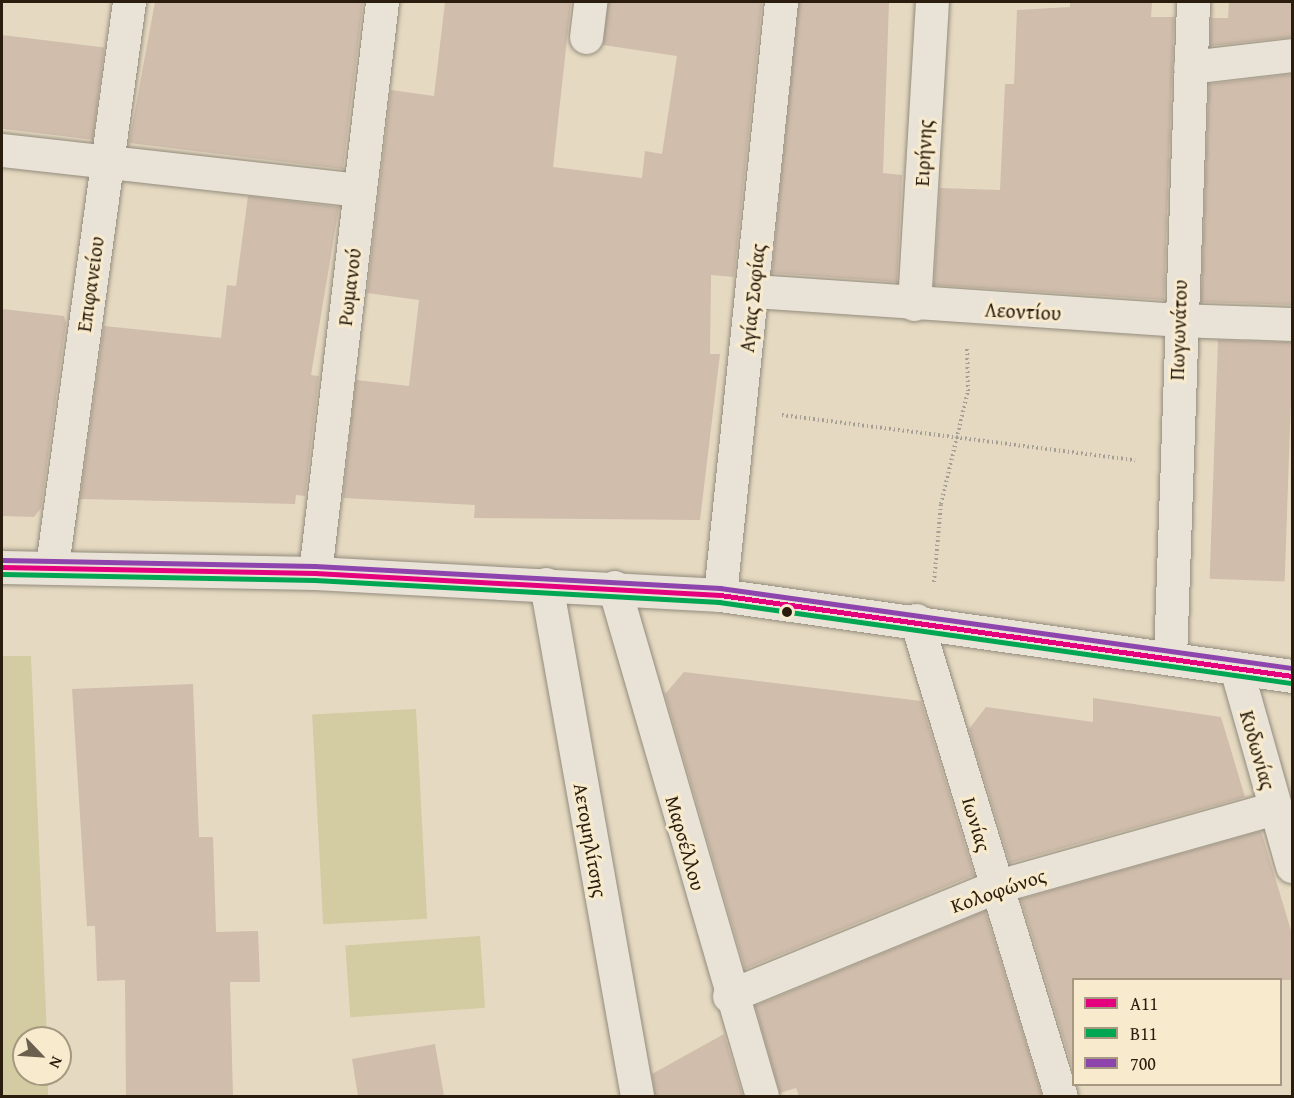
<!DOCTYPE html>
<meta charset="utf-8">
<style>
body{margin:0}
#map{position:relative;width:1294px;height:1098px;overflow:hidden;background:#e5d9c1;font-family:"Gentium Book Plus",serif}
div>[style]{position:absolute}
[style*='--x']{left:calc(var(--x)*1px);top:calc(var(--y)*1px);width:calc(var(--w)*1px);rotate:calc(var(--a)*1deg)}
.green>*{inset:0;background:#d3cba1;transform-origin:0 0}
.building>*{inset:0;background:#d0bdac;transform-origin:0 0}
.path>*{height:4px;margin-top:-2px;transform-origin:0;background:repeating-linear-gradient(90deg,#a59f95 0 1.5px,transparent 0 4.5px)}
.roads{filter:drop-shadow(0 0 2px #938b7c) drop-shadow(0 0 2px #938b7c)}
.pedestrian>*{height:33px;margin:-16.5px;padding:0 16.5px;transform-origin:16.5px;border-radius:16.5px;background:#e9e3d7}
.minor>*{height:33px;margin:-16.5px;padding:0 16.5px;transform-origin:16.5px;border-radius:16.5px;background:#e9e3d7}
.secondary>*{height:33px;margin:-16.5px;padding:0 16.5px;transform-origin:16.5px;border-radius:16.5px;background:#e9e3d7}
.bus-1>*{height:4.5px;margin:-2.25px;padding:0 2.25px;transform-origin:2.25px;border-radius:2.25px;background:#e5007d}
.bus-2>*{height:4.5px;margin:-2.25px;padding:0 2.25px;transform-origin:2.25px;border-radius:2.25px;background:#00a651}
.bus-3>*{height:4.5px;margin:-2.25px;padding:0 2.25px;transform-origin:2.25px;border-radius:2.25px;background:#8e44ad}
.dots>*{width:16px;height:16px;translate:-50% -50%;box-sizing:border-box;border:3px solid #f8eacd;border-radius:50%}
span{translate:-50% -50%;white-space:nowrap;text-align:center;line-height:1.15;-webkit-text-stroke:6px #f8eacd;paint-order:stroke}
.street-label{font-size:20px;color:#2a1d0e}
.frame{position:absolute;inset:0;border:3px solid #2a1d0e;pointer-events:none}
.legend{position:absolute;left:1072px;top:978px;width:210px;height:108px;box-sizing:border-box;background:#f8eacd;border:2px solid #a69881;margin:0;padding:8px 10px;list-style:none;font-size:18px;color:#2a1d0e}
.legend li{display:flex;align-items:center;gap:12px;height:30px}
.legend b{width:30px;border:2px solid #a69881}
.north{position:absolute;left:12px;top:1026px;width:60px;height:60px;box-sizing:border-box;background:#f8eacd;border:2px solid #a69881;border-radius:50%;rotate:115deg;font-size:16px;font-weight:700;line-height:24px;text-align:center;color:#2a1d0e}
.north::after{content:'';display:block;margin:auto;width:21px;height:27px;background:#6b5f4d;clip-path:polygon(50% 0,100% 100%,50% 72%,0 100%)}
</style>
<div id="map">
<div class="green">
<div style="clip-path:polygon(2px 656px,31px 656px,47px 1038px,24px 1038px,24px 1074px,48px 1074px,48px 1096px,2px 1096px)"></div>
<div style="left:416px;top:709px;width:210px;height:104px;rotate:87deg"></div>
<div style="left:480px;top:936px;width:72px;height:135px;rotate:86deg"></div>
</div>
<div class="building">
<div style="clip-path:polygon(155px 2px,363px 2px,343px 169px,129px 143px)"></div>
<div style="clip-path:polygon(445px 2px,571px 2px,553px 167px,642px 178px,645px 151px,662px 154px,677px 56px,603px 45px,608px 2px,762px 2px,734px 277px,711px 275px,710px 354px,720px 354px,700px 520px,474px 518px,475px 505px,343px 498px,356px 380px,409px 386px,419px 300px,367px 293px,391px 90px,434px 96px)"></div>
<div style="clip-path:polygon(799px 2px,889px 2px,883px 173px,902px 175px,897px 282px,772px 273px)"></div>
<div style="clip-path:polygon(1070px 2px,1152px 2px,1151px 17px,1174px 17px,1164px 300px,934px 285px,940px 188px,1000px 190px,1005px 84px,1014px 84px,1017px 10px,1070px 7px)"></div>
<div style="clip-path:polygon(1229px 2px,1293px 2px,1293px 37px,1210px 46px,1211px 18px,1228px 18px)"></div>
<div style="left:2px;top:35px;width:103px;height:93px;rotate:7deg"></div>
<div style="clip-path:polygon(1293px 74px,1293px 305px,1201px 302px,1209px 84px)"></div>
<div style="clip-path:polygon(248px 196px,339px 207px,311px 375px,319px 376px,305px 496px,296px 495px,295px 504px,80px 499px,104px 326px,221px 338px,227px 285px,236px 286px)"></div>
<div style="clip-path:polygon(2px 309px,64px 316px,66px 323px,41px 508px,34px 517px,2px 516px)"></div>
<div style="left:1218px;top:340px;width:75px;height:239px;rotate:2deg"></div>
<div style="clip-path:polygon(684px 672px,921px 701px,974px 875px,745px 969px,665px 694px)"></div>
<div style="clip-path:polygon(193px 684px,199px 837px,213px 837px,216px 932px,258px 931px,260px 982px,230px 982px,233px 1096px,126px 1096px,125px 980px,97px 981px,95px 926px,87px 926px,72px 689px)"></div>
<div style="clip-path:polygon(1093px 698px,1221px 717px,1245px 797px,1010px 863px,969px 729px,986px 707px,1093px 722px)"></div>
<div style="clip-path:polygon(1261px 831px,1293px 937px,1293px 980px,1074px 980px,1074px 1073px,1021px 899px)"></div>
<div style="clip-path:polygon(985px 911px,1042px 1096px,799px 1096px,796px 1088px,780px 1093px,755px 1006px)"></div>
<div style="clip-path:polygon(724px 1034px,743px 1096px,655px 1096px,652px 1074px)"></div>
<div style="clip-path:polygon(435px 1044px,444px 1096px,358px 1096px,352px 1059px)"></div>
</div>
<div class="path">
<div style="--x:782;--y:415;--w:356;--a:7.3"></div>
<div style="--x:934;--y:582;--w:78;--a:-84.9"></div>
<div style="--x:941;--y:504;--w:116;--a:-76.6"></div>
<div style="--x:968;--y:391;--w:44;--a:-91.3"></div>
</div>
<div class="roads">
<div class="pedestrian">
<div style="--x:586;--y:37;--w:35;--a:-83"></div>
<div style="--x:754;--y:291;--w:425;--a:3.9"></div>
</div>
<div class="minor">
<div style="--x:1190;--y:67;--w:103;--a:-6.7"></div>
<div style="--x:2;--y:150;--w:360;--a:6.4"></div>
<div style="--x:914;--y:304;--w:303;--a:-86.6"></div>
<div style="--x:1178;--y:320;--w:114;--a:2"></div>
<div style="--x:52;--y:566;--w:569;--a:-82.23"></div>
<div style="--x:315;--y:573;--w:575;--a:-83.31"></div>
<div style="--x:546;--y:584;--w:520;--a:79.92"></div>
<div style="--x:614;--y:587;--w:530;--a:73.79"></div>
<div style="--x:720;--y:595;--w:596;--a:-84.13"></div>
<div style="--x:916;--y:620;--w:498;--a:73.1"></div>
<div style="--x:1170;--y:658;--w:656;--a:-87.99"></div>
<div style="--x:1236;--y:668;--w:206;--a:74.2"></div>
<div style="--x:729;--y:996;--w:287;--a:-22.3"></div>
<div style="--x:995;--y:887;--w:291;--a:-15.8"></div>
</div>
<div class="secondary">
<div style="--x:2;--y:567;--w:313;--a:1.1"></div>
<div style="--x:315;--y:573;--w:406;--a:3.1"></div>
<div style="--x:720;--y:595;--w:578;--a:8.06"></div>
</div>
</div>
<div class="bus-1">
<div style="--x:2;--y:567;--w:313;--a:1.1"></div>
<div style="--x:315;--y:573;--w:406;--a:3.1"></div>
<div style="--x:720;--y:595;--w:578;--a:8.06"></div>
</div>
<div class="bus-2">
<div style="--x:2;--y:574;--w:313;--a:1.1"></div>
<div style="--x:315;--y:580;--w:405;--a:3.1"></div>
<div style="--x:719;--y:602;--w:578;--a:8.06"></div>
</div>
<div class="bus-3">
<div style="--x:2;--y:560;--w:313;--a:1.1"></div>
<div style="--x:315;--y:566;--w:406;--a:3.1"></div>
<div style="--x:720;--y:588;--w:578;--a:7.96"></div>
</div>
<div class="dots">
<div style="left:787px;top:612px;background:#2a1d0e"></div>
</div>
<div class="street-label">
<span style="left:923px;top:153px;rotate:-87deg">Ειρήνης</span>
<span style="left:90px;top:284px;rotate:-82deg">Επιφανείου</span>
<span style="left:349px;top:287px;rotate:-83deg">Ρωμανού</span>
<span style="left:752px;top:298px;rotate:-84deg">Αγίας Σοφίας</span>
<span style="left:1023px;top:311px;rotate:3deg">Λεοντίου</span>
<span style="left:1178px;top:330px;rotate:-88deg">Πωγωνάτου</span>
<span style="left:1258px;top:750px;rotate:74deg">Κυδωνίας</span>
<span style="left:977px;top:824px;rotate:73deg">Ιωνίας</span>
<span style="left:591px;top:840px;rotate:80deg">Αετομηλίτσης</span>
<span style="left:686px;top:843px;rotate:74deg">Μαρσέλλου</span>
<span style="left:998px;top:890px;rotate:-19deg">Κολοφώνος</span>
</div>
<div class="frame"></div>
<ul class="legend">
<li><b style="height:8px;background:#e5007d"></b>Α11</li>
<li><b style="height:8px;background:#00a651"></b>Β11</li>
<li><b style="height:8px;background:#8e44ad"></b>700</li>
</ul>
<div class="north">N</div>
</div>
